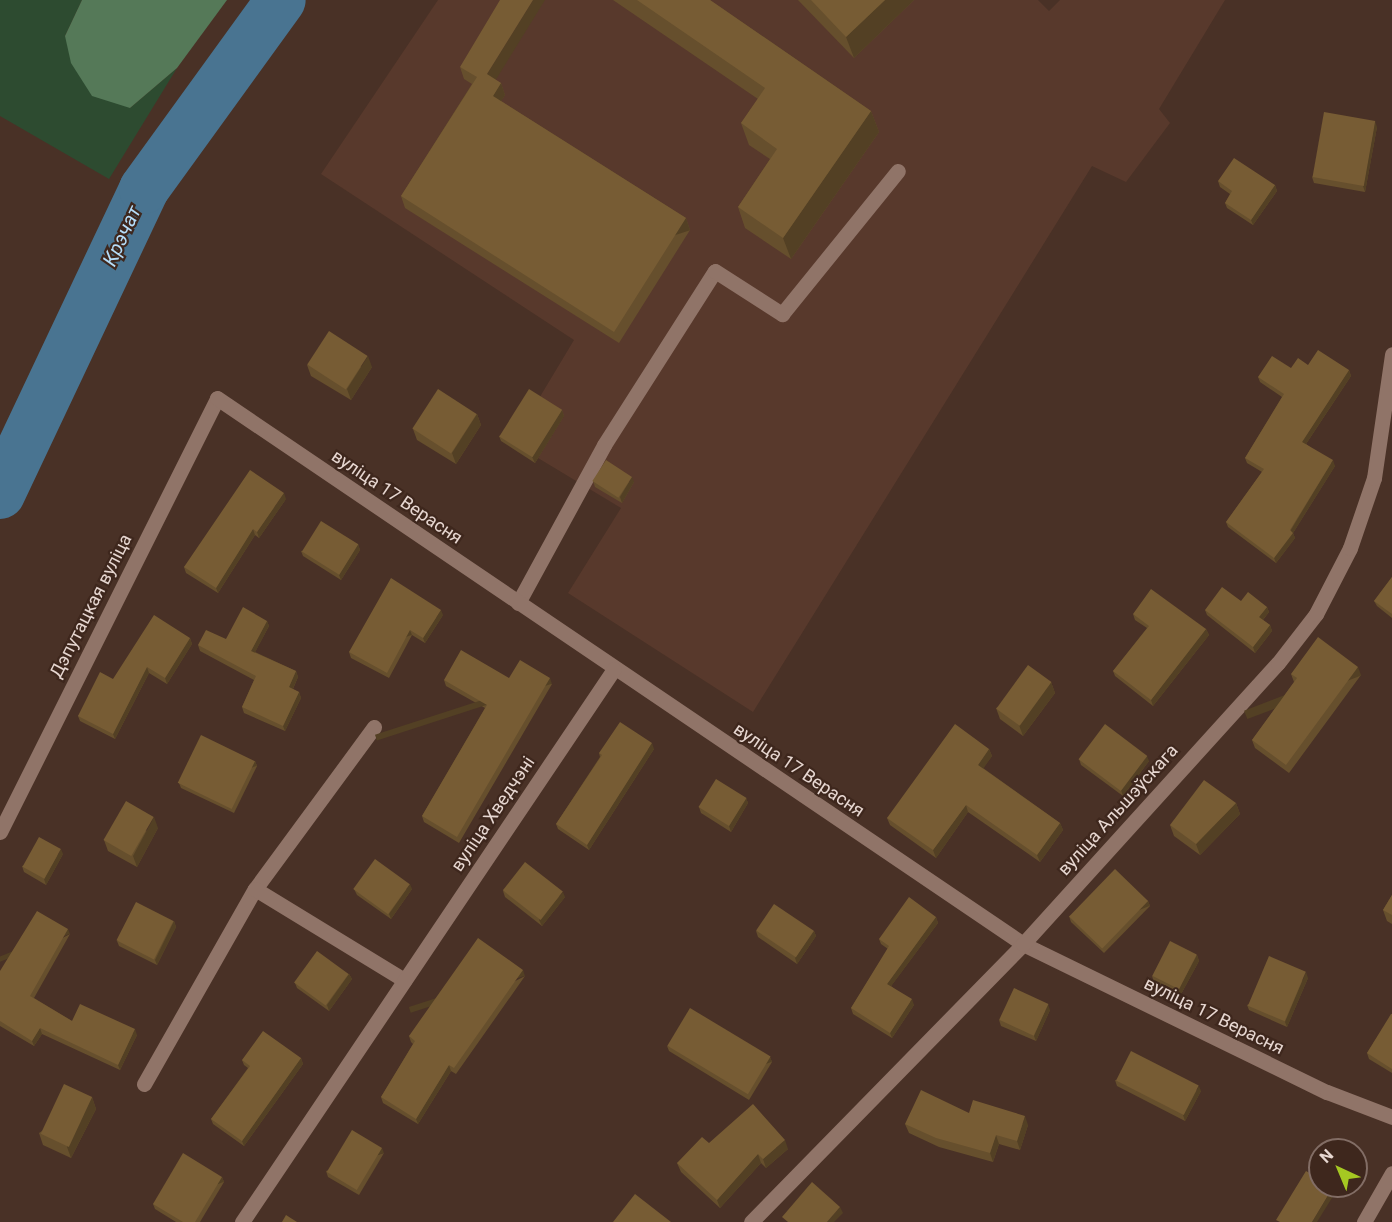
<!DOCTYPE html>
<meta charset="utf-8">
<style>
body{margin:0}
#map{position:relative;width:1392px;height:1222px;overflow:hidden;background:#493126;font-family:Roboto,sans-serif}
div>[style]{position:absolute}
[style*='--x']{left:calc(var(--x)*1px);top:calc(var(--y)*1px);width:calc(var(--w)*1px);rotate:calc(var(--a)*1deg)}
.built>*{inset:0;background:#58392c}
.green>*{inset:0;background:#2d4b30}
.forest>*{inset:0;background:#557958}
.river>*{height:50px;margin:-25px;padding:0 25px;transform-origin:25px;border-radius:25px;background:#497491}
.minor>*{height:15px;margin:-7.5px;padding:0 7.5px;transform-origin:7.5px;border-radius:7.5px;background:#907468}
.wall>*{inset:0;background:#664f2d}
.shaded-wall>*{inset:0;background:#534024;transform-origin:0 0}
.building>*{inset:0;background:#775c34;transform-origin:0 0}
span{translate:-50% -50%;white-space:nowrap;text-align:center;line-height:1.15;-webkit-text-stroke:4.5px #3e271d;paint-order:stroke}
.street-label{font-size:18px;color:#e7d7d1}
.water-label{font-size:20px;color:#b5ddf9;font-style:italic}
.north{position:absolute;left:1308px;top:1138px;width:60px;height:60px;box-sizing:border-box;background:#3e271d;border:2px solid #826d65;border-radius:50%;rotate:316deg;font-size:16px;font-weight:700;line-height:24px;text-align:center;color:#e7d7d1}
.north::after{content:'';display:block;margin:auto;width:21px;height:27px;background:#a5c822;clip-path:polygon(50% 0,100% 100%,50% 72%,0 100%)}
</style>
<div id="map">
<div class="built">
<div style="clip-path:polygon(438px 0,1038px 0,1049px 11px,1060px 0,1225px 0,1159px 109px,1170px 123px,1126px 182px,1092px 166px,753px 712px,568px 593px,621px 508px,538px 458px,564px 416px,538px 400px,574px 340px,321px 174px)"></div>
</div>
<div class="green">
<div style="clip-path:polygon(0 0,82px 0,65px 36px,130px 108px,177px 68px,109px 179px,0 116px)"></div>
</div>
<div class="forest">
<div style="clip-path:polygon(82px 0,227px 0,177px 68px,130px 108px,92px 96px,71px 63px,65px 36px)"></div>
</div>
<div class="river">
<div style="--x:0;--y:494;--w:337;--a:-64.7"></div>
<div style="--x:144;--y:189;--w:233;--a:-54.1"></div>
</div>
<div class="minor">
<div style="--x:518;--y:603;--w:180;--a:-61.4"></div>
<div style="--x:604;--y:445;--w:206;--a:-57.5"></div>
<div style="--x:715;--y:271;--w:80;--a:32.7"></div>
<div style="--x:782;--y:314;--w:184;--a:-51"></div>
<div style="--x:0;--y:832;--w:485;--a:-63.4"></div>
<div style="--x:217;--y:398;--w:974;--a:34.11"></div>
<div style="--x:1023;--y:944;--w:338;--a:26"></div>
<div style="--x:1327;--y:1092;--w:70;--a:21"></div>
<div style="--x:255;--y:889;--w:201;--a:-53.7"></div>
<div style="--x:144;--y:1084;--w:224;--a:-60.4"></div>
<div style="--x:255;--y:889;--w:175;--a:31.4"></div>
<div style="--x:242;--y:1222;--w:666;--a:-56.07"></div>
<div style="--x:751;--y:1222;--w:389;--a:-45.6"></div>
<div style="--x:1023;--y:944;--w:379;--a:-47.8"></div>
<div style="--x:1278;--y:663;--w:62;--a:-52.2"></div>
<div style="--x:1316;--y:614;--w:74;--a:-62.7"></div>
<div style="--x:1350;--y:548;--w:74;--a:-71.1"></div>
<div style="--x:1374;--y:478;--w:125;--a:-81.7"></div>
<div style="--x:1364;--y:1222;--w:56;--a:-60.3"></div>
</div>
<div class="wall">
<div style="clip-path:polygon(613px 0,710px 0,871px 111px,879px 132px,791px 259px,745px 228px,738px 207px,770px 159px,749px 145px,741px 123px,758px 99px)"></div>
<div style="clip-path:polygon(798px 0,914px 0,854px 58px)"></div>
<div style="clip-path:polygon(460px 67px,495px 80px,501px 83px,505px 95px,501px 101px,686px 218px,690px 230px,619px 343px,405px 208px,401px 196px,472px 84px,464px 79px)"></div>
<div style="clip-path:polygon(1377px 127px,1365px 192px,1314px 183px,1312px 177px)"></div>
<div style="clip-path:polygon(1218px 181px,1275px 185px,1277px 191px,1253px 225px,1227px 208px,1225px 203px,1230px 194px,1220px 187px)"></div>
<div style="clip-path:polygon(307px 365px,372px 367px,351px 400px,311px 376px)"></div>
<div style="clip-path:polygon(1308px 365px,1349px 370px,1351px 376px,1306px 444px,1335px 466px,1293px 533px,1295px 538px,1276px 563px,1228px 527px,1226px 522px,1262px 472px,1247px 463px,1245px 458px,1282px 397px,1260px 382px,1258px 377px)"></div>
<div style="clip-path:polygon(562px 410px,564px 416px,535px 463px,501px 441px,499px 436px)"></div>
<div style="clip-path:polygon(477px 414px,481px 425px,456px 464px,417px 440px,413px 429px)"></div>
<div style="clip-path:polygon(593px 481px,634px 482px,622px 503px,595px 487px)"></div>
<div style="clip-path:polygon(286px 499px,259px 538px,255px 535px,218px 593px,186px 573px,184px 567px)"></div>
<div style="clip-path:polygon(358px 544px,360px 550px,341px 580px,303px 556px,301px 551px)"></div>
<div style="clip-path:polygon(1392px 577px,1392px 618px,1377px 606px,1374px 601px)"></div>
<div style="clip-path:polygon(1241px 601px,1267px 607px,1269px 612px,1263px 620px,1270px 625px,1272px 631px,1255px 653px,1207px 615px,1205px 610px)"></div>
<div style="clip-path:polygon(1133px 614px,1206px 629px,1209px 635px,1153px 706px,1115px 676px,1113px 671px,1147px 628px,1135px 620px)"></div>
<div style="clip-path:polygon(443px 615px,425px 643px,412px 635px,389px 678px,351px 658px,349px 652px)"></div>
<div style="clip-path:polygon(267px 621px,269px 626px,255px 652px,296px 671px,298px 677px,293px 689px,299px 692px,301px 698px,285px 731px,244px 713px,242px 707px,254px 680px,200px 651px,198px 645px,226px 639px)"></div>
<div style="clip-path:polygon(190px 638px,192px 644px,167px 684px,149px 673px,115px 739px,80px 721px,78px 716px,113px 679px)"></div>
<div style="clip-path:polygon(1291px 674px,1361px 675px,1289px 773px,1255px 748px,1252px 740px,1294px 682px)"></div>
<div style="clip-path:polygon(444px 680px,552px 684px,459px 843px,424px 822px,422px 816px,485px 708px,446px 686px)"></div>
<div style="clip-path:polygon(1051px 682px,1055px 693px,1023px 736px,1000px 719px,996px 708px)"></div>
<div style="clip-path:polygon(654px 749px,589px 850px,558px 829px,556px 824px,600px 757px,599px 753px)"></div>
<div style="clip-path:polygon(989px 749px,992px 756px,983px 768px,1060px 823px,1063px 830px,1040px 862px,968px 812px,936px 858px,890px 825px,887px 818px)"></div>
<div style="clip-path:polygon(1079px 759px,1149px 761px,1123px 796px,1081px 765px)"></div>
<div style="clip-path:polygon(255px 761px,257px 766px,234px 813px,181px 788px,179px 783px)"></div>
<div style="clip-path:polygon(746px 798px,748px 803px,731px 832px,701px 813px,699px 807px)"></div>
<div style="clip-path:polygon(1236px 803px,1240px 814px,1200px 855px,1174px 836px,1170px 825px)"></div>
<div style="clip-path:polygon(158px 828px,137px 867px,108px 851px,104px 840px)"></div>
<div style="clip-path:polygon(63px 854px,46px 885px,24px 872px,22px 866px)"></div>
<div style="clip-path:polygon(354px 889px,412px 889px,391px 919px,357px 895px)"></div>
<div style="clip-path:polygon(503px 891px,565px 897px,542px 926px,505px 897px)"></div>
<div style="clip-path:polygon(1392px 895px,1392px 924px,1387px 921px,1383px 910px)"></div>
<div style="clip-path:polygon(1148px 901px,1150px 906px,1104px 953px,1071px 922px,1069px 916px)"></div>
<div style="clip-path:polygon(936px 917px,938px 923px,891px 986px,914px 1005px,892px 1038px,853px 1014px,851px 1008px,888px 949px,881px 944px,879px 939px)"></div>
<div style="clip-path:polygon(174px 921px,176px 927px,157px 965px,119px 946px,117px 941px)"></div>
<div style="clip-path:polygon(756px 931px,814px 931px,816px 936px,797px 964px,758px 937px)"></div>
<div style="clip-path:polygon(70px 934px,34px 998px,72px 1021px,137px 1035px,120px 1070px,42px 1034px,34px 1046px,0 1026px,0 971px)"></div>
<div style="clip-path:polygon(1197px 955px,1199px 961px,1180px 996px,1154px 982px,1152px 976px)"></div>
<div style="clip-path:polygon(349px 974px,352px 979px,329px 1011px,297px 988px,295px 983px)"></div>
<div style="clip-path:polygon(525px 976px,456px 1074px,451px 1071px,418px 1124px,383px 1103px,381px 1097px,413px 1044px,411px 1042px,409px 1036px)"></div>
<div style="clip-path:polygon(1308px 978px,1287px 1027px,1249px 1010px,1247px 1005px)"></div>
<div style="clip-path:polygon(1050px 1010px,1036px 1041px,1001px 1026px,999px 1020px)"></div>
<div style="clip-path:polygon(1392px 1014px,1392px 1073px,1369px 1059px,1367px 1053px)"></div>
<div style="clip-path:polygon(667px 1046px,770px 1057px,772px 1062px,749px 1100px,669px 1051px)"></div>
<div style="clip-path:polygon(301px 1058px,303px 1064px,244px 1146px,213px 1124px,211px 1119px,248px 1068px,244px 1065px,242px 1060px)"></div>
<div style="clip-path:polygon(1115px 1080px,1201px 1091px,1185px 1121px,1117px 1086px)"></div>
<div style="clip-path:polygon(92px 1097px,96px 1109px,71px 1158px,43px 1145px,39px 1133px)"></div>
<div style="clip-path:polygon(969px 1113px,1028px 1125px,1020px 1150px,999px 1144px,993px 1162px,939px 1147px,909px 1133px,905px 1124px)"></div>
<div style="clip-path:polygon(709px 1143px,788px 1149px,766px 1168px,761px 1163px,720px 1208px,681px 1172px,677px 1163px)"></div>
<div style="clip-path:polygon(384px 1153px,359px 1195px,328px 1177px,326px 1171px)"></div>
<div style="clip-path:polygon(222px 1177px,224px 1182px,200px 1222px,176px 1222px,155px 1209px,153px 1204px)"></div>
</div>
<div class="shaded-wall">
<div style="clip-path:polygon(533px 0,545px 0,492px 86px,487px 74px)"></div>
<div style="clip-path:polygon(885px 0,914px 0,854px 58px,846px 37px)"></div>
<div style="clip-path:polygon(501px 83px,505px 95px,497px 108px,493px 96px)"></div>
<div style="clip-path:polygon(871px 111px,879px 132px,791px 259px,783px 238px)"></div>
<div style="clip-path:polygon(1375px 121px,1377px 127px,1365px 192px,1363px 186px)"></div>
<div style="clip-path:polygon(1275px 185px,1277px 191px,1253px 225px,1251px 220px)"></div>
<div style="left:686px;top:218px;width:13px;height:135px;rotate:72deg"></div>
<div style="clip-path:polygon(368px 356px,372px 367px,351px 400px,347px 389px)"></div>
<div style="clip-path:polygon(1349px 370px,1351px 376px,1304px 447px,1302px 442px)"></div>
<div style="clip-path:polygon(562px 410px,564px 416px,535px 463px,532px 457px)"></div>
<div style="clip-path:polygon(477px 414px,481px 425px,456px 464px,452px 453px)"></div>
<div style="clip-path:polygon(1333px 460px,1335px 466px,1293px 533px,1295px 538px,1276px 563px,1274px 558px)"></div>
<div style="clip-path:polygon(632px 477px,634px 482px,622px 503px,620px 497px)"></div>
<div style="clip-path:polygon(284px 493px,286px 499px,259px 538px,257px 532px)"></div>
<div style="clip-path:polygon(253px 529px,255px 535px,218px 593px,216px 588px)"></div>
<div style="clip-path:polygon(358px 544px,360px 550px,341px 580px,339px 575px)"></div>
<div style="clip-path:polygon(1267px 607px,1269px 612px,1261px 622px,1259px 617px)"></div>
<div style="clip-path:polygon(441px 610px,443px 615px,425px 643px,423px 638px)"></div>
<div style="clip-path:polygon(267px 621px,269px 626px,253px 656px,251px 651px)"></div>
<div style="clip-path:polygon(1270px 625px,1272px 631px,1255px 653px,1253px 647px)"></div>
<div style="clip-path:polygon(1206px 629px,1209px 635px,1153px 706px,1151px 700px)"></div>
<div style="left:410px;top:630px;width:5px;height:49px;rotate:68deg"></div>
<div style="clip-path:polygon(190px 638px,192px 644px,167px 684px,165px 678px)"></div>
<div style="clip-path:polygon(147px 667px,149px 673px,115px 739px,113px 734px)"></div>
<div style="left:1358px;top:667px;width:9px;height:122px;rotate:69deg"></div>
<div style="clip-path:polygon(296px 671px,298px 677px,291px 693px,289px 687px)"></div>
<div style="left:550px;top:678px;width:6px;height:184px;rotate:72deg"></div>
<div style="clip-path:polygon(1051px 682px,1055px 693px,1023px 736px,1019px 725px)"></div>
<div style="clip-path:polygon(299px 692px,301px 698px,285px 731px,283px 726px)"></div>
<div style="clip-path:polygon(652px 743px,654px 749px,589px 850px,587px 845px)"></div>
<div style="clip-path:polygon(989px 749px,992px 756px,981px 772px,978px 765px)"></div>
<div style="clip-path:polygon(1147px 756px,1149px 761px,1123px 796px,1121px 790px)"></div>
<div style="left:255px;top:761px;width:5px;height:52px;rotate:68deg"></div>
<div style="clip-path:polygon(746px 798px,748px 803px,731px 832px,729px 826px)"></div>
<div style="clip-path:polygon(1236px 803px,1240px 814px,1200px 855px,1196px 844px)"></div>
<div style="clip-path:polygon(966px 805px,968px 812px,936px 858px,933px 850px)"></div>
<div style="clip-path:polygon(154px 817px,158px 828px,137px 867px,133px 856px)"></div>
<div style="clip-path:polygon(1060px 823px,1063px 830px,1040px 862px,1037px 855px)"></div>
<div style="clip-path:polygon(61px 849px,63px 854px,46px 885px,44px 879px)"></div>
<div style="clip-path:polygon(410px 884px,412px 889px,391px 919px,389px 914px)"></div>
<div style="clip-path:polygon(563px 892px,565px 897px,542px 926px,539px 920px)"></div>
<div style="left:1148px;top:901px;width:5px;height:66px;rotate:68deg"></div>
<div style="clip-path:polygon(936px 917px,938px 923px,889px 989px,887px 984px)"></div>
<div style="clip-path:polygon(174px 921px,176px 927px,157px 965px,155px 960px)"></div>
<div style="left:68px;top:929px;width:5px;height:77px;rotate:68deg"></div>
<div style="clip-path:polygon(814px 931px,816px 936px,797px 964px,795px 958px)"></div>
<div style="clip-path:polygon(1197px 955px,1199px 961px,1180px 996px,1178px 990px)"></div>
<div style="left:523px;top:970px;width:6px;height:120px;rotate:72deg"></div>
<div style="clip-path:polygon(1306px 972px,1308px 978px,1287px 1027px,1285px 1022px)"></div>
<div style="clip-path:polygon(349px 974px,352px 979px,329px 1011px,327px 1005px)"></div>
<div style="clip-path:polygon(912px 999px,914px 1005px,892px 1038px,890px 1033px)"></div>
<div style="clip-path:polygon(1048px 1004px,1050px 1010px,1036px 1041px,1034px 1036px)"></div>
<div style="clip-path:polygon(40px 1028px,42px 1034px,34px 1046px,32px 1041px)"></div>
<div style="clip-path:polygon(135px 1029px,137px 1035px,120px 1070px,118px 1065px)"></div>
<div style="left:770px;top:1057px;width:5px;height:44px;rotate:68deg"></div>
<div style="clip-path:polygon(301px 1058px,303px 1064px,244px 1146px,242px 1141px)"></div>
<div style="clip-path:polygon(449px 1065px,451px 1071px,418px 1124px,416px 1119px)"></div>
<div style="clip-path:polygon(1199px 1086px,1201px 1091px,1185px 1121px,1183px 1115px)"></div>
<div style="clip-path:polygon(92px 1097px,96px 1109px,71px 1158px,67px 1147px)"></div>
<div style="clip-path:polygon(1025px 1116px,1028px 1125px,1020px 1150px,1017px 1141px)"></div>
<div style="clip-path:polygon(996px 1135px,999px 1144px,993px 1162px,990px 1153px)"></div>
<div style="clip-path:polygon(785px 1140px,788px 1149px,766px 1168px,763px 1159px)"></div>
<div style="left:382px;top:1148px;width:5px;height:49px;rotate:68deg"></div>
<div style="clip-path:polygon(758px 1154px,761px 1163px,720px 1208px,717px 1200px)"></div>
<div style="left:222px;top:1177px;width:5px;height:52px;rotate:68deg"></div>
<div style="clip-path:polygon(1333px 1187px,1335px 1193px,1317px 1222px,1312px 1222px)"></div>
<div style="clip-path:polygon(840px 1207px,843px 1213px,834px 1222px,827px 1222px)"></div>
</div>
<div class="building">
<div style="clip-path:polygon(500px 0,533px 0,487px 74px,501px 83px,493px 96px,686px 218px,614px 332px,401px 196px,477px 77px,460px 67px)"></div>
<div style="clip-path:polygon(637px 0,710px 0,871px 111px,783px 238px,738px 207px,777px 149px,741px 123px,765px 88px)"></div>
<div style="clip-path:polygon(811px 0,885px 0,846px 37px)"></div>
<div style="left:1324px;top:112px;width:52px;height:66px;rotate:10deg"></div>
<div style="clip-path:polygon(1234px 158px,1275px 185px,1251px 220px,1225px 203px,1232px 191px,1218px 181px)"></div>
<div style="left:329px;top:331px;width:46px;height:40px;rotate:33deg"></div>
<div style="clip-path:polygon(1318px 350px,1349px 370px,1302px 442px,1333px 460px,1290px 530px,1293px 533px,1274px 558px,1226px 522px,1264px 469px,1245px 458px,1284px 394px,1258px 377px,1272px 356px,1291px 368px,1298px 358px,1308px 365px)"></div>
<div style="left:438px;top:389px;width:46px;height:47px;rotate:33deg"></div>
<div style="left:529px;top:389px;width:39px;height:56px;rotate:32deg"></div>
<div style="left:606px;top:460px;width:31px;height:25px;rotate:33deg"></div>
<div style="clip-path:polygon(250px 470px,284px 493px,257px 532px,253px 529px,216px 588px,184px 567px)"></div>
<div style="left:321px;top:521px;width:44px;height:36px;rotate:32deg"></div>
<div style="clip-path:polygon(1392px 577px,1392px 614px,1374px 601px)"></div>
<div style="clip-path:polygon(391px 578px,441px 610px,423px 638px,410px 630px,387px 673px,349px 652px)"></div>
<div style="clip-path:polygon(1222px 587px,1241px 601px,1248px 592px,1267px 607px,1259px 617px,1270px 625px,1253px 647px,1205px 610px)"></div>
<div style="clip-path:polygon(1151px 589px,1206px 629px,1151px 700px,1113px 671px,1149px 626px,1133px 614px)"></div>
<div style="clip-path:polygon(243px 607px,267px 621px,251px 651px,296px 671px,289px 687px,299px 692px,283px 726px,242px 707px,256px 676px,198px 645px,206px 630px,226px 639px)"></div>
<div style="clip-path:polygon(154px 615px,190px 638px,165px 678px,147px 667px,113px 734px,78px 716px,100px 672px,113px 679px)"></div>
<div style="clip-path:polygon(1318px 637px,1358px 667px,1286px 765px,1252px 740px,1297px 678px,1291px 674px)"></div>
<div style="clip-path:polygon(461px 650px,509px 678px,520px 660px,550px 678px,457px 837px,422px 816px,487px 705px,444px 680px)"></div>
<div style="left:1028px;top:665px;width:29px;height:54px;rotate:36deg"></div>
<div style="clip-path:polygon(620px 722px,652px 743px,587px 845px,556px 824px,602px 755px,599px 753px)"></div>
<div style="clip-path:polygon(955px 724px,989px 749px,978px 765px,1060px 823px,1037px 855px,966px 805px,933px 850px,887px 818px)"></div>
<div style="left:1105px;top:724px;width:53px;height:44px;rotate:37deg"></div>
<div style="left:201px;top:735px;width:60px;height:53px;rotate:26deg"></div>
<div style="left:716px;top:779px;width:36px;height:33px;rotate:32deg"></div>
<div style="clip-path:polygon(1204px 780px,1236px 803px,1196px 844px,1170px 825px)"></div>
<div style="left:126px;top:801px;width:32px;height:45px;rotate:30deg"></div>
<div style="left:39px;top:837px;width:25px;height:34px;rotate:29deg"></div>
<div style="left:375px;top:859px;width:43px;height:37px;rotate:36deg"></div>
<div style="left:525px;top:862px;width:48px;height:36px;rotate:38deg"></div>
<div style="left:1115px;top:869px;width:46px;height:66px;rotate:44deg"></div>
<div style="clip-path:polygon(1392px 895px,1392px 915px,1383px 910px)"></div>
<div style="clip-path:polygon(909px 897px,936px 917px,887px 984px,912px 999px,890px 1033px,851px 1008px,889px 946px,879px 939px)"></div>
<div style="left:136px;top:902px;width:42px;height:43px;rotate:27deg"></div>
<div style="left:774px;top:904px;width:48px;height:32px;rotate:34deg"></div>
<div style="clip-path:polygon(37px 911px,68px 929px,30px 996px,72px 1021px,80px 1004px,135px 1029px,118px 1065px,40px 1028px,32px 1041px,0 1021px,0 971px)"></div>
<div style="clip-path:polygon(478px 938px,523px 970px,454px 1068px,449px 1065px,416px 1119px,381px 1097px,415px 1041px,409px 1036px)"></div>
<div style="left:1170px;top:941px;width:30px;height:39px;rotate:27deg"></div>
<div style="left:317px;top:951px;width:39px;height:39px;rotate:36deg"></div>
<div style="left:1269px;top:956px;width:40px;height:54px;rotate:23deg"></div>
<div style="left:1014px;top:988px;width:38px;height:35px;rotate:25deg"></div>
<div style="left:690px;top:1008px;width:94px;height:44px;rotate:31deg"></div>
<div style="clip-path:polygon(1391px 1014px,1392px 1014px,1392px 1069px,1367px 1053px)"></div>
<div style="clip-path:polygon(263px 1031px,301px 1058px,242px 1141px,211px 1119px,250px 1066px,242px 1060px)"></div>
<div style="left:1131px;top:1051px;width:76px;height:33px;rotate:27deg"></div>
<div style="left:64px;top:1084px;width:31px;height:55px;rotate:25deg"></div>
<div style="clip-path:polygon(921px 1090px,969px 1113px,973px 1100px,1025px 1116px,1017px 1141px,996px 1135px,990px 1153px,936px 1138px,905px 1124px)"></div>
<div style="clip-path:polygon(753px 1104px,785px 1140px,763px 1159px,758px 1154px,717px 1200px,677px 1163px,702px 1137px,709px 1143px)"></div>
<div style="left:352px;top:1130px;width:35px;height:49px;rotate:31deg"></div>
<div style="clip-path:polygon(183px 1153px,222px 1177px,195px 1222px,183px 1222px,153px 1204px)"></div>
<div style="clip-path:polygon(1306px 1171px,1320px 1179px,1320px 1186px,1331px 1186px,1333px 1187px,1312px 1222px,1280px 1222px,1276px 1220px)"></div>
<div style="clip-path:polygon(812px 1182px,840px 1207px,827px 1222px,788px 1222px,782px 1217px)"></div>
<div style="clip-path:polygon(635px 1194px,671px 1222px,613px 1222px)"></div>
<div style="clip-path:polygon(286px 1215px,297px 1222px,282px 1222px)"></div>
</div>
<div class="street-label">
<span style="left:397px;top:497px;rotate:34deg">вуліца 17 Верасня</span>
<span style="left:91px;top:606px;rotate:-63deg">Дэпутацкая вуліца</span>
<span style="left:799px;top:770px;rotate:34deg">вуліца 17 Верасня</span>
<span style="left:1118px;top:810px;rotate:-48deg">вуліца Альшэўскага</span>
<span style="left:493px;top:814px;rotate:-56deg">вуліца Хведчэні</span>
<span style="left:1214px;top:1016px;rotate:26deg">вуліца 17 Верасня</span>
</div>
<div class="water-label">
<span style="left:122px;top:236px;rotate:-65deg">Крэчат</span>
</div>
<div class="north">N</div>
</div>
